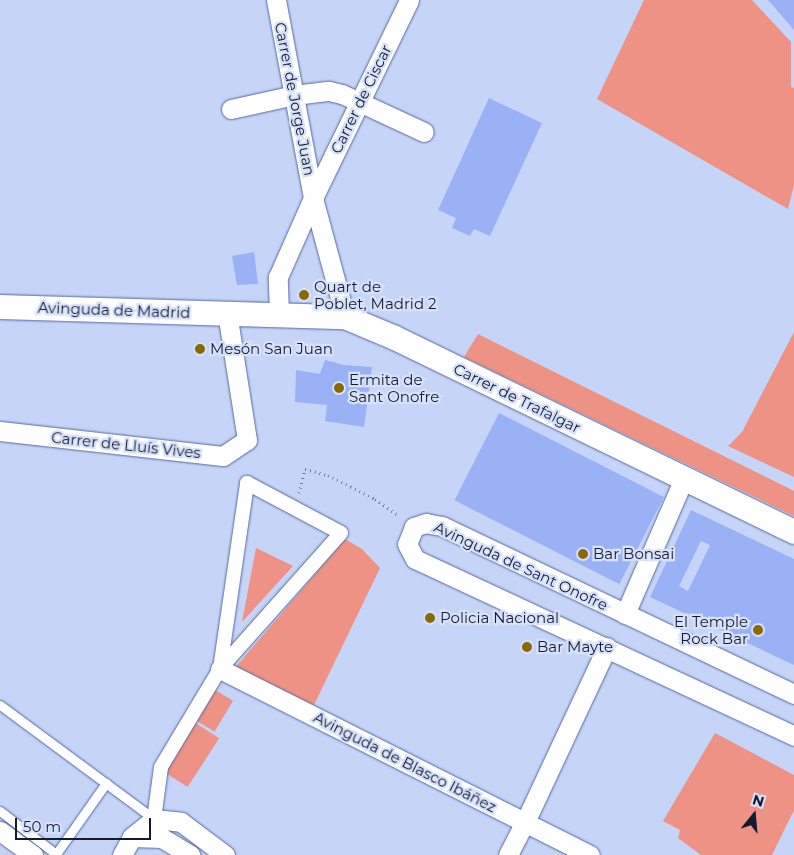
<!DOCTYPE html>
<meta charset="utf-8">
<style>
body{margin:0}
#map{position:relative;width:794px;height:855px;overflow:hidden;background:#c6d4f8;font-family:Montserrat,sans-serif}
div>[style]{position:absolute}
[style*='--x']{left:calc(var(--x)*1px);top:calc(var(--y)*1px);width:calc(var(--w)*1px);rotate:calc(var(--a)*1deg)}
.green>*{inset:0;background:#ed9285;transform-origin:0 0}
.building>*{inset:0;background:#9ab2f5;transform-origin:0 0}
.path>*{height:3px;margin-top:-1.5px;transform-origin:0;background:repeating-linear-gradient(90deg,#737e9b 0 1px,transparent 0 5px)}
.roads{filter:drop-shadow(0 0 1px #57699f) drop-shadow(0 0 1px #57699f)}
.service>*{height:9px;margin:-4.5px;padding:0 4.5px;transform-origin:4.5px;border-radius:4.5px;background:#fff}
.pedestrian>*{height:14px;margin:-7px;padding:0 7px;transform-origin:7px;border-radius:7px;background:#fff}
.minor>*{height:19px;margin:-9.5px;padding:0 9.5px;transform-origin:9.5px;border-radius:9.5px;background:#fff}
.tertiary>*{height:24px;margin:-12px;padding:0 12px;transform-origin:12px;border-radius:12px;background:#fff}
.dots>*{width:14px;height:14px;translate:-50% -50%;box-sizing:border-box;border:2px solid #d8e1fa;border-radius:50%}
span{translate:-50% -50%;white-space:nowrap;text-align:center;line-height:1.15;-webkit-text-stroke:4.5px #d8e1fa;paint-order:stroke}
.street-label{font-size:15px;color:#141b31}
.poi-label{font-size:15px;color:#141b31}
.left{translate:0 -50%;text-align:left}
.right{translate:-100% -50%;text-align:right}
.north{position:absolute;left:729px;top:790px;width:50px;height:50px;-webkit-text-stroke:4px #d8e1fa;paint-order:stroke;rotate:17deg;font-size:14px;font-weight:700;line-height:20px;text-align:center;color:#141b31}
.north::after{content:'';display:block;margin:auto;width:18px;height:22px;background:#141b31;clip-path:polygon(50% 0,100% 100%,50% 72%,0 100%)}
.scale{position:absolute;left:15px;top:818px;width:136px;height:22px;box-sizing:border-box;border:2px solid #141b31;border-top:0;padding-left:6px;font-size:15px;line-height:18px;white-space:nowrap;color:#141b31;-webkit-text-stroke:4px #d8e1fa;paint-order:stroke}
</style>
<div id="map">
<div class="green">
<div style="clip-path:polygon(644px 0,752px 0,791px 42px,791px 87px,794px 88px,794px 185px,788px 209px,597px 99px)"></div>
<div style="clip-path:polygon(794px 332px,794px 477px,728px 446px,742px 432px)"></div>
<div style="clip-path:polygon(478px 334px,794px 491px,794px 516px,464px 357px)"></div>
<div style="clip-path:polygon(345px 539px,362px 549px,380px 568px,314px 705px,235px 668px)"></div>
<div style="clip-path:polygon(256px 548px,293px 566px,242px 622px)"></div>
<div style="left:215px;top:690px;width:21px;height:36px;rotate:31deg"></div>
<div style="left:194px;top:722px;width:30px;height:58px;rotate:33deg"></div>
<div style="clip-path:polygon(715px 733px,794px 775px,794px 810px,772px 855px,701px 855px,678px 838px,680px 830px,663px 821px)"></div>
</div>
<div class="building">
<div style="clip-path:polygon(768px 0,794px 0,794px 30px)"></div>
<div style="clip-path:polygon(489px 98px,542px 123px,490px 236px,474px 229px,470px 236px,452px 228px,456px 218px,438px 210px)"></div>
<div style="clip-path:polygon(254px 252px,258px 284px,237px 285px,232px 256px)"></div>
<div style="clip-path:polygon(325px 360px,344px 365px,372px 367px,364px 427px,325px 421px,327px 405px,295px 402px,296px 370px,320px 374px)"></div>
<div style="left:499px;top:413px;width:185px;height:98px;rotate:27deg"></div>
<div style="clip-path:polygon(evenodd,691px 510px,794px 559px,794px 665px,650px 597px,691px 510px,701px 541px,710px 545px,688px 591px,679px 586px,701px 541px)"></div>
</div>
<div class="path">
<div style="--x:299;--y:493;--w:25;--a:-76"></div>
<div style="--x:305;--y:469;--w:24;--a:15"></div>
<div style="--x:328;--y:475;--w:53;--a:27.1"></div>
<div style="--x:375;--y:499;--w:29;--a:35"></div>
</div>
<div class="roads">
<div class="service">
<div style="--x:0;--y:705;--w:192;--a:36.5"></div>
<div style="--x:0;--y:811;--w:71;--a:37.5"></div>
<div style="--x:56;--y:854;--w:87;--a:-54.8"></div>
</div>
<div class="pedestrian">
<div style="--x:154;--y:819;--w:52;--a:-82.3"></div>
<div style="--x:161;--y:767;--w:114;--a:-59"></div>
<div style="--x:220;--y:669;--w:188;--a:-81.7"></div>
<div style="--x:247;--y:483;--w:106;--a:28"></div>
<div style="--x:341;--y:533;--w:182;--a:131.7"></div>
</div>
<div class="minor">
<div style="--x:276;--y:0;--w:201;--a:79.4"></div>
<div style="--x:313;--y:198;--w:123;--a:74.9"></div>
<div style="--x:231;--y:109;--w:65;--a:-12.5"></div>
<div style="--x:294;--y:95;--w:35;--a:-7"></div>
<div style="--x:329;--y:91;--w:13;--a:13"></div>
<div style="--x:342;--y:94;--w:90;--a:24.9"></div>
<div style="--x:279;--y:314;--w:37;--a:-92"></div>
<div style="--x:278;--y:277;--w:86;--a:-66.1"></div>
<div style="--x:313;--y:198;--w:220;--a:-64.1"></div>
<div style="--x:0;--y:431;--w:224;--a:6.4"></div>
<div style="--x:223;--y:456;--w:29;--a:-34"></div>
<div style="--x:247;--y:440;--w:129;--a:-98.9"></div>
<div style="--x:625;--y:614;--w:148;--a:-66.5"></div>
<div style="--x:220;--y:669;--w:414;--a:26.7"></div>
<div style="--x:794;--y:694;--w:391;--a:-154.5"></div>
<div style="--x:441;--y:526;--w:15;--a:-169"></div>
<div style="--x:426;--y:523;--w:13;--a:162"></div>
<div style="--x:414;--y:527;--w:18;--a:112"></div>
<div style="--x:407;--y:544;--w:17;--a:62"></div>
<div style="--x:415;--y:559;--w:418;--a:25"></div>
<div style="--x:0;--y:831;--w:41;--a:36"></div>
<div style="--x:132;--y:837;--w:30;--a:2"></div>
<div style="--x:162;--y:838;--w:33;--a:31"></div>
<div style="--x:122;--y:855;--w:21;--a:-61"></div>
<div style="--x:132;--y:837;--w:28;--a:-39"></div>
<div style="--x:154;--y:819;--w:27;--a:6"></div>
<div style="--x:181;--y:822;--w:55;--a:36.9"></div>
<div style="--x:508;--y:855;--w:37;--a:-63"></div>
<div style="--x:525;--y:822;--w:193;--a:-64.9"></div>
</div>
<div class="tertiary">
<div style="--x:0;--y:307;--w:345;--a:1.7"></div>
<div style="--x:345;--y:317;--w:54;--a:22.8"></div>
<div style="--x:395;--y:338;--w:444;--a:25.9"></div>
</div>
</div>
<div class="dots">
<div style="left:304px;top:295px;background:#876905"></div>
<div style="left:200px;top:349px;background:#876905"></div>
<div style="left:339px;top:388px;background:#876905"></div>
<div style="left:583px;top:554px;background:#876905"></div>
<div style="left:430px;top:618px;background:#876905"></div>
<div style="left:758px;top:630px;background:#876905"></div>
<div style="left:527px;top:647px;background:#876905"></div>
</div>
<div class="street-label">
<span style="left:295px;top:99px;rotate:79deg">Carrer de Jorge Juan</span>
<span style="left:361px;top:99px;rotate:-64deg">Carrer de Ciscar</span>
<span style="left:114px;top:310px;rotate:2deg">Avinguda de Madrid</span>
<span style="left:517px;top:398px;rotate:26deg">Carrer de Trafalgar</span>
<span style="left:126px;top:445px;rotate:6deg">Carrer de Lluís Vives</span>
<span style="left:521px;top:566px;rotate:25deg">Avinguda de Sant Onofre</span>
<span style="left:405px;top:762px;rotate:27deg">Avinguda de Blasco Ibáñez</span>
</div>
<div class="poi-label">
<span class="left" style="left:314px;top:295px">Quart de<br>Poblet, Madrid 2</span>
<span class="left" style="left:210px;top:349px">Mesón San Juan</span>
<span class="left" style="left:349px;top:388px">Ermita de<br>Sant Onofre</span>
<span class="left" style="left:593px;top:554px">Bar Bonsai</span>
<span class="left" style="left:440px;top:618px">Policia Nacional</span>
<span class="right" style="left:748px;top:630px">El Temple<br>Rock Bar</span>
<span class="left" style="left:537px;top:647px">Bar Mayte</span>
</div>
<div class="north">N</div>
<div class="scale">50 m</div>
</div>
